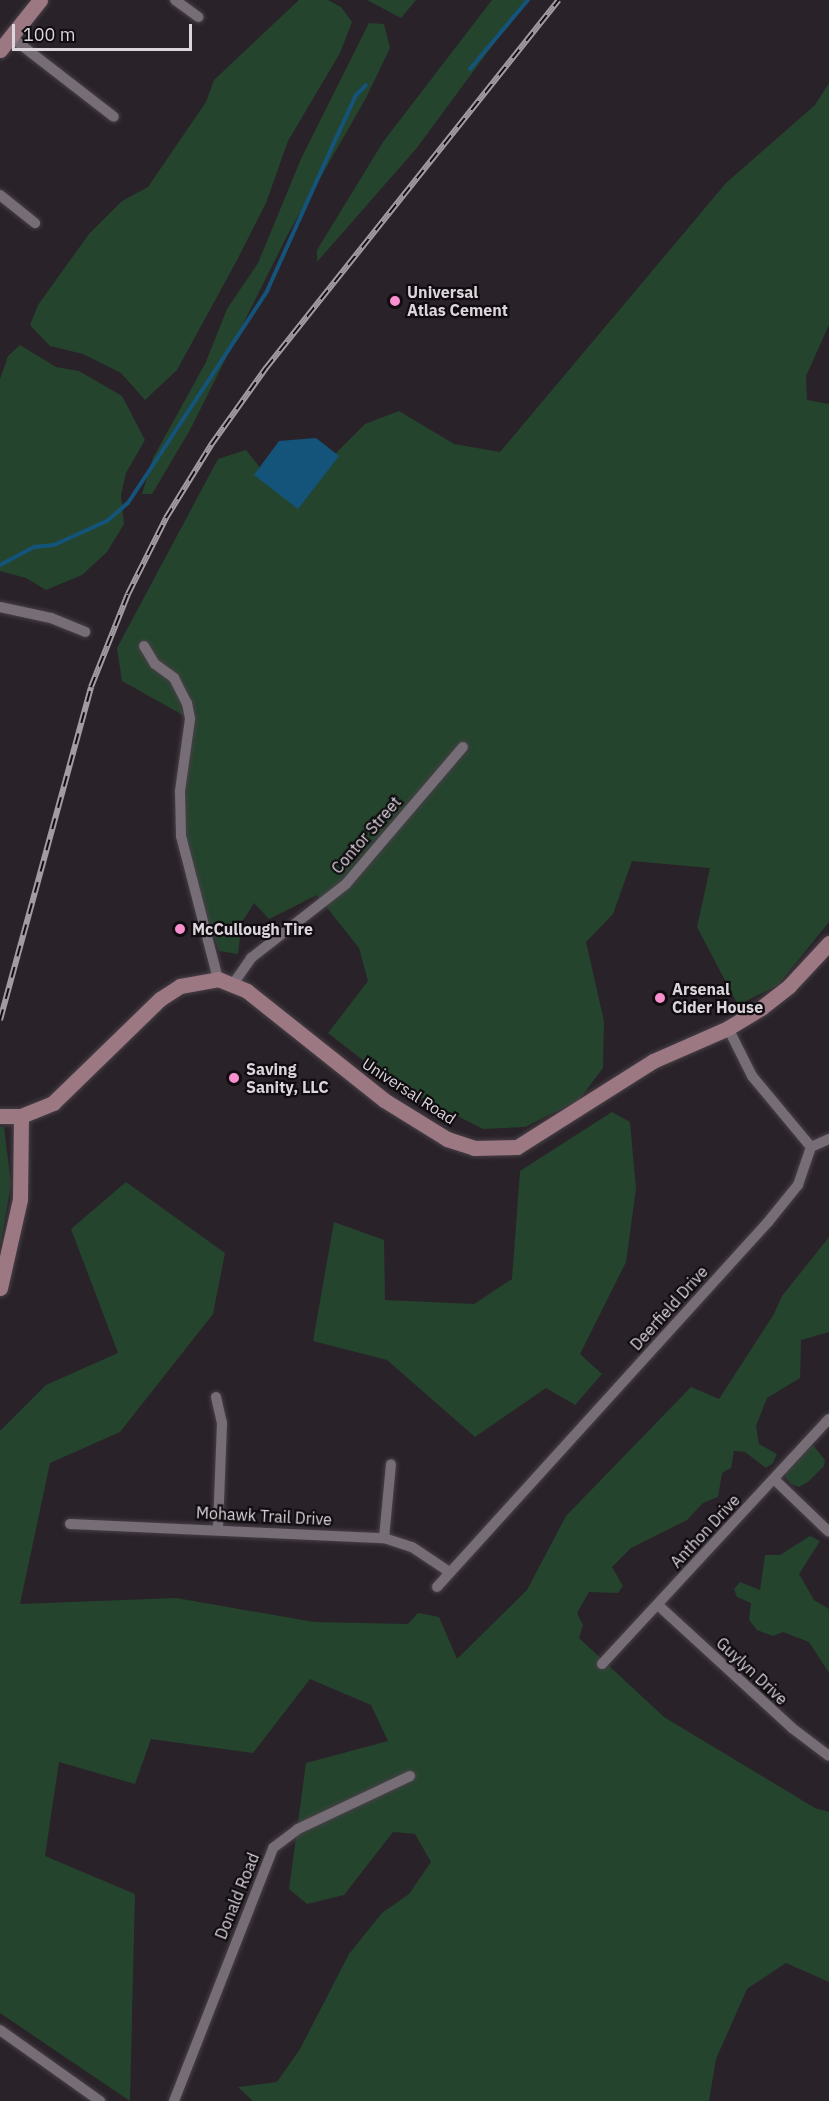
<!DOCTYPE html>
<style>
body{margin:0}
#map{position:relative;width:829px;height:2101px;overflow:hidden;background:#2a2229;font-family:"IBM Plex Sans",sans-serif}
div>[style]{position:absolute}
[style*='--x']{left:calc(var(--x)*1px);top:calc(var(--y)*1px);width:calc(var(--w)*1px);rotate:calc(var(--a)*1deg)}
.green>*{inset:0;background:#24442d}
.water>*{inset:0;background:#14547b}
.stream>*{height:4px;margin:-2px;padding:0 2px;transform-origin:2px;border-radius:2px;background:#14547b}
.roads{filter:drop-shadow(0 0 2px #474047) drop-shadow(0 0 2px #474047)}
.street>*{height:10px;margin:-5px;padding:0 5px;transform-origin:5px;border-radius:5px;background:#776d76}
.secondary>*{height:15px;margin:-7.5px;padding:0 7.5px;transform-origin:7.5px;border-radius:7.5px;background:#9c7882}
.rail>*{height:6px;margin-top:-3px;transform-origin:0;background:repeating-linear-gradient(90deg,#100c10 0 11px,#a29ca2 0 22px);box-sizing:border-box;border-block:2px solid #a29ca2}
.dots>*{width:16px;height:16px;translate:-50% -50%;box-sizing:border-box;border:3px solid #100c10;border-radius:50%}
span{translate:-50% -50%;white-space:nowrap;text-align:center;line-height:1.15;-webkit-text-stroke:4.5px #100c10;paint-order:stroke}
.poi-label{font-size:16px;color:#dcd6dc;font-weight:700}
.left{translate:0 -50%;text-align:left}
.street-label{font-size:16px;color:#dcd6dc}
.scale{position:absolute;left:12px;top:24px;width:180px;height:27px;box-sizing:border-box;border:3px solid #dcd6dc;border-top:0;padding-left:8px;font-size:18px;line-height:21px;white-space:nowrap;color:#dcd6dc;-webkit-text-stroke:4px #100c10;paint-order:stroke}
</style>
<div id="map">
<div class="green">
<div style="clip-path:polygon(299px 0,328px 0,341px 7px,352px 22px,340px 53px,288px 141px,266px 203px,236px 262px,177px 370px,145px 400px,121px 373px,83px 354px,50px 346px,30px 325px,38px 305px,89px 234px,122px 201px,148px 187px,206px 102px,214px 80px)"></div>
<div style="clip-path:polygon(367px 0,416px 0,401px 18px)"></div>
<div style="clip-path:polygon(492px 0,526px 0,416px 149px,317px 262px,317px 250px,383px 142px)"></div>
<div style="clip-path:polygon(369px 23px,384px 24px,390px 48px,366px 98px,289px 232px,190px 430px,152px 494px,142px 494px,153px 458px,205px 364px,227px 309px,258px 263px,301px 159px)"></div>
<div style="clip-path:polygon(829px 83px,829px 325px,806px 376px,807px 400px,829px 404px,829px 922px,778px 985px,738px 1005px,697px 927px,710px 868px,632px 861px,613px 914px,586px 942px,604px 1021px,603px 1068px,579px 1100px,525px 1127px,483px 1129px,391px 1082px,328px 1033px,368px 981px,359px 948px,317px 895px,269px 919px,254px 903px,242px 922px,238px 954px,219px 951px,175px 824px,190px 719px,122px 681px,117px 648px,218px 459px,246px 450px,273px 484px,296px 493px,365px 424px,399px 411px,454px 444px,500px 452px,726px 183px,815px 105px)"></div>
<div style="clip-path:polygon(20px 345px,56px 367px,79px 371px,122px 396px,145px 440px,126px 473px,121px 495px,124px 524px,107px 552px,82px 575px,46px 590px,26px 578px,0 571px,0 379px,8px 356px)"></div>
<div style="clip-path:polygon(612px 1112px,630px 1122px,636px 1189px,626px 1262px,580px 1354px,602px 1374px,575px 1405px,546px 1388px,475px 1437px,387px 1360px,313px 1341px,334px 1222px,384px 1240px,385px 1300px,474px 1304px,512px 1279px,520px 1171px)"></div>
<div style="clip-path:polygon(0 1127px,4px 1127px,11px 1184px,0 1247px)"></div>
<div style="clip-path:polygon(126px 1182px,225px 1253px,213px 1314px,120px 1432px,50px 1463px,20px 1604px,176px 1598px,314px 1622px,408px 1624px,418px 1613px,439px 1617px,457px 1659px,527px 1590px,566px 1516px,691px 1387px,719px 1399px,774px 1314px,782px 1296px,829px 1237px,829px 1332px,801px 1340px,800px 1378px,767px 1398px,756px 1426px,759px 1444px,777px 1454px,773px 1463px,766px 1468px,745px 1452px,734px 1451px,731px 1468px,722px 1473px,718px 1497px,703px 1503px,687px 1520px,631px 1548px,612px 1567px,623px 1586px,618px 1593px,589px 1592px,577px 1613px,583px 1625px,579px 1638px,664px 1717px,815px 1808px,829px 1812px,829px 1982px,786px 1963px,747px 1989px,716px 2059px,709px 2101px,253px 2101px,238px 2087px,277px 2082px,300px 2049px,349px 1954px,382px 1913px,409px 1894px,431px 1862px,415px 1834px,393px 1832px,344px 1895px,307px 1904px,289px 1889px,306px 1763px,388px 1741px,371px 1705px,310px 1679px,253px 1753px,151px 1739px,135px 1784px,59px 1762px,45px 1856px,135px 1894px,130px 2101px,0 2013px,0 1431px,46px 1385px,118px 1353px,71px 1229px)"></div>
<div style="clip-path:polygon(813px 1445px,825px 1460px,824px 1466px,808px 1482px,799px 1487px,791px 1484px,785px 1477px,786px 1470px)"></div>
<div style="clip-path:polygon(810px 1536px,820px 1541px,799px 1574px,814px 1600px,829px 1609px,829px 1673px,809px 1642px,783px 1632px,773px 1636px,757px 1630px,749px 1620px,751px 1603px,737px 1597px,734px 1589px,740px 1582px,760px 1590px,765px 1555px,780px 1555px)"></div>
</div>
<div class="water">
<div style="clip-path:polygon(316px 438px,339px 456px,298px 509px,254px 475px,279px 441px)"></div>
</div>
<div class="stream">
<div style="--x:470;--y:69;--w:90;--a:-50"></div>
<div style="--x:0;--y:565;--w:38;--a:-28"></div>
<div style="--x:34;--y:547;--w:20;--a:-6"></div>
<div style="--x:54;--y:545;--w:58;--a:-24.4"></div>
<div style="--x:107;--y:521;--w:28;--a:-41"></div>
<div style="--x:128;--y:503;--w:254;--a:-56.7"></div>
<div style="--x:267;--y:291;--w:172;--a:-65.7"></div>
<div style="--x:338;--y:134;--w:43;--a:-65.2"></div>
<div style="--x:356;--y:95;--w:14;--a:-45"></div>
</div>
<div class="roads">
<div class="street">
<div style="--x:175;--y:0;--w:29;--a:36"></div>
<div style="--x:11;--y:37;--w:130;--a:37.8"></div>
<div style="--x:0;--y:195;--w:45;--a:38.7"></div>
<div style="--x:0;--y:607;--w:52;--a:12.2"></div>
<div style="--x:51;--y:618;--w:37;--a:22"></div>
<div style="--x:144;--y:646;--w:21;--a:59"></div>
<div style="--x:155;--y:664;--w:24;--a:36"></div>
<div style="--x:174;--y:678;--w:28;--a:63"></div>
<div style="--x:187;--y:703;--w:16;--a:79"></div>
<div style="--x:190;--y:719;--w:73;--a:97.9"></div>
<div style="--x:180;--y:791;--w:45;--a:88.7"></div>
<div style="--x:181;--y:836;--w:148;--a:75.5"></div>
<div style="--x:233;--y:984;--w:32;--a:-55"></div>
<div style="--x:251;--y:958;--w:120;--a:-37.9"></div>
<div style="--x:346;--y:884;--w:180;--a:-49.5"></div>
<div style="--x:728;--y:1028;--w:54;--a:63.4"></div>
<div style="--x:752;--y:1076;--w:92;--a:50.3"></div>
<div style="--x:811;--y:1147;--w:20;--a:-24"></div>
<div style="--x:216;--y:1397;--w:27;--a:77"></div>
<div style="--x:222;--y:1423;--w:105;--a:92.2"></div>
<div style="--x:774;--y:1479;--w:76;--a:43.9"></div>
<div style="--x:70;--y:1524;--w:314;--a:2.6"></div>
<div style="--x:384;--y:1538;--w:29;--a:18"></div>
<div style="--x:412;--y:1547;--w:43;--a:33.7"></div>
<div style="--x:384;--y:1538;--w:74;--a:-84.6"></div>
<div style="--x:437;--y:1587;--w:493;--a:-47.8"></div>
<div style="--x:768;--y:1222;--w:48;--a:-51"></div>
<div style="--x:798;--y:1185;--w:40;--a:-71.1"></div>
<div style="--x:658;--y:1605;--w:182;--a:42.5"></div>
<div style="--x:792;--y:1728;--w:46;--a:37.1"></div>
<div style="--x:602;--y:1664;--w:334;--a:-47.2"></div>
<div style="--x:0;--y:2030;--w:123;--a:35.4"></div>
<div style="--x:174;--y:2101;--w:272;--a:-68.6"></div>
<div style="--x:273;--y:1848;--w:31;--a:-37"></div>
<div style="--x:298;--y:1829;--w:124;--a:-25.3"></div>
</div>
<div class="secondary">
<div style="--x:0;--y:50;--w:64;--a:-51.3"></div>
<div style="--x:0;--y:1116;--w:21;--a:0"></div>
<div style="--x:21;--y:1116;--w:35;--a:-22"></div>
<div style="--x:53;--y:1103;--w:149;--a:-44.2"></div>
<div style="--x:160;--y:999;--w:24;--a:-33"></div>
<div style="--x:180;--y:986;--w:39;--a:-10"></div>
<div style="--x:218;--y:979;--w:31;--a:22"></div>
<div style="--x:247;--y:991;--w:175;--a:38.5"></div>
<div style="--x:384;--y:1100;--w:74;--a:31.8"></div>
<div style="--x:447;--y:1139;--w:28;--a:18"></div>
<div style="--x:474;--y:1148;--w:43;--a:-1.3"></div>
<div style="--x:517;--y:1147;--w:161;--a:-32.3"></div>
<div style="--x:653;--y:1061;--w:82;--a:-23.7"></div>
<div style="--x:728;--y:1028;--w:39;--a:-31"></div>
<div style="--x:761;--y:1008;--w:36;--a:-38"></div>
<div style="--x:789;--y:986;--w:59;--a:-47.1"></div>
<div style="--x:0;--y:1288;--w:91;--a:-77.3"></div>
<div style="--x:20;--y:1199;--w:83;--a:-89.3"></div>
</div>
</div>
<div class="rail">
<div style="--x:0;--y:1020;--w:345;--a:-74.7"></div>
<div style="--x:91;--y:687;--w:100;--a:-68.3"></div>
<div style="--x:128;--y:594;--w:85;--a:-63.4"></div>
<div style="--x:166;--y:518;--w:86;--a:-58.3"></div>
<div style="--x:211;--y:445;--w:95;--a:-54.5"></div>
<div style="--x:266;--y:368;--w:470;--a:-51.5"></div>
</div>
<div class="dots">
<div style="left:395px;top:301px;background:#f790cd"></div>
<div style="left:180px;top:929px;background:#f790cd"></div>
<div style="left:660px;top:998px;background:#f790cd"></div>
<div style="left:234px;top:1078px;background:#f790cd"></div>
</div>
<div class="poi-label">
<span class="left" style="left:407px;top:301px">Universal<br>Atlas Cement</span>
<span class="left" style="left:192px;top:929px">McCullough Tire</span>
<span class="left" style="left:672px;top:998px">Arsenal<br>Cider House</span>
<span class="left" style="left:246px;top:1078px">Saving<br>Sanity, LLC</span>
</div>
<div class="street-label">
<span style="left:366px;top:835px;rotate:-49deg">Contor Street</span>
<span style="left:409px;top:1091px;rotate:33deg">Universal Road</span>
<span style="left:669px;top:1308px;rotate:-48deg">Deerfield Drive</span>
<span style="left:264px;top:1516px;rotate:3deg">Mohawk Trail Drive</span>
<span style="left:705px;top:1531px;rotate:-47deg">Anthon Drive</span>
<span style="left:752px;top:1671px;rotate:43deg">Guylyn Drive</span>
<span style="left:237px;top:1896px;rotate:-68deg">Donald Road</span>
</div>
<div class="scale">100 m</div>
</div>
